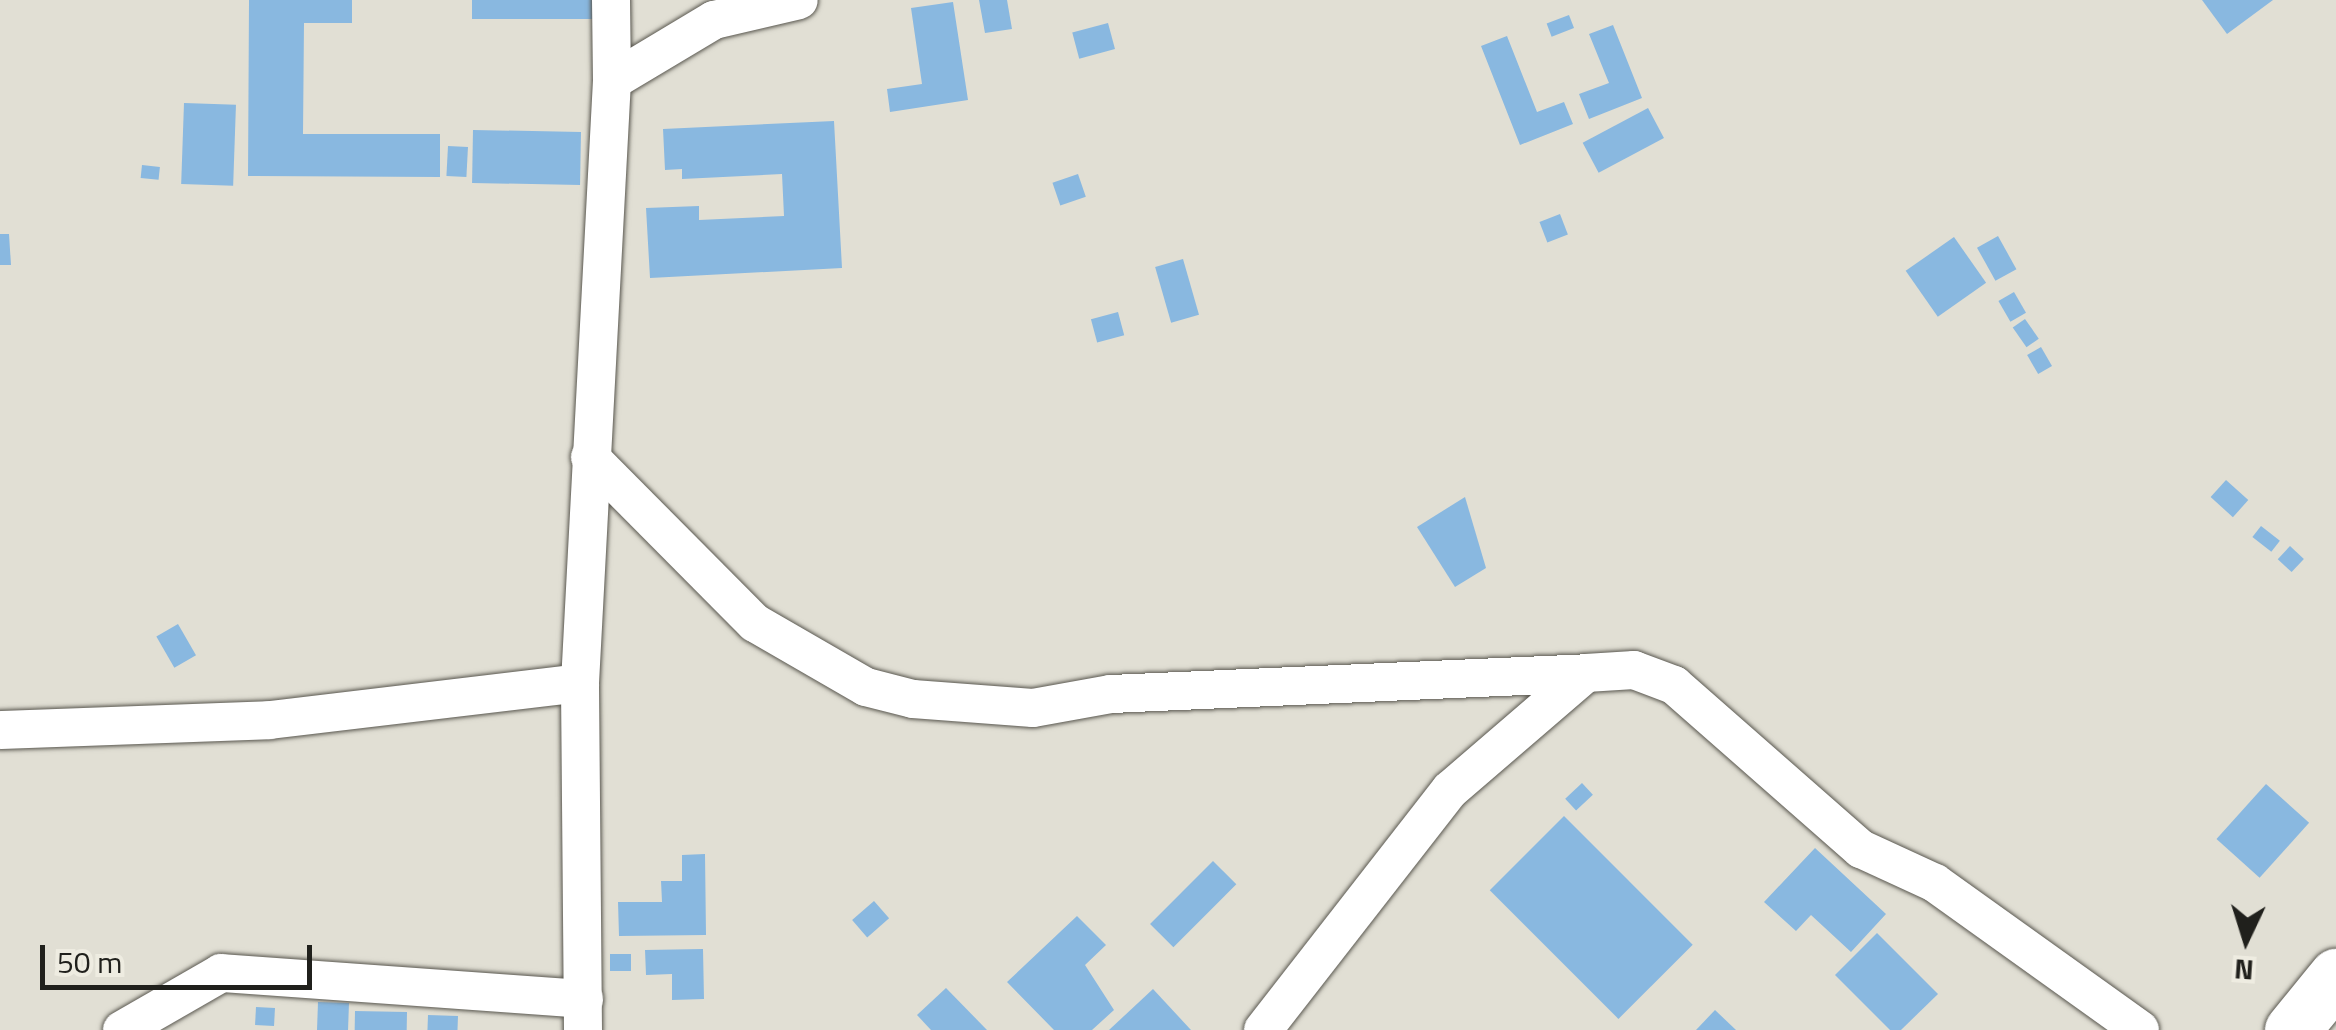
<!DOCTYPE html>
<style>
body{margin:0}
#map{position:relative;width:2336px;height:1030px;overflow:hidden;background:#e1dfd4;font-family:"Titillium Web",sans-serif}
div>[style]{position:absolute}
[style*='--x']{left:calc(var(--x)*1px);top:calc(var(--y)*1px);width:calc(var(--w)*1px);rotate:calc(var(--a)*1deg)}
.building>*{inset:0;background:#89b8e0;transform-origin:0 0}
.roads{filter:drop-shadow(0 0 2px #59574f) drop-shadow(0 0 2px #59574f)}
.minor>*{height:38px;margin:-19px;padding:0 19px;transform-origin:19px;border-radius:19px;background:#fff}
.primary>*{height:55px;margin:-27.5px;padding:0 27.5px;transform-origin:27.5px;border-radius:27.5px;background:#fff}
span{translate:-50% -50%;white-space:nowrap;text-align:center;line-height:1.15;-webkit-text-stroke:9px #eeece1;paint-order:stroke}
.north{position:absolute;left:2196px;top:890px;width:100px;height:100px;-webkit-text-stroke:8px #eeece1;paint-order:stroke;rotate:184deg;font-size:28px;font-weight:700;line-height:40px;text-align:center;color:#20201c}
.north::after{content:'';display:block;margin:auto;width:35px;height:45px;background:#20201c;clip-path:polygon(50% 0,100% 100%,50% 72%,0 100%)}
.scale{position:absolute;left:40px;top:945px;width:272px;height:45px;box-sizing:border-box;border:5px solid #20201c;border-top:0;padding-left:12px;font-size:30px;line-height:35px;white-space:nowrap;color:#20201c;-webkit-text-stroke:8px #eeece1;paint-order:stroke}
</style>
<div id="map">
<div class="building">
<div style="clip-path:polygon(249px 0,352px 0,352px 23px,304px 23px,303px 134px,440px 134px,440px 177px,248px 176px)"></div>
<div style="left:472px;top:0;width:121px;height:19px"></div>
<div style="clip-path:polygon(979px 0,1007px 0,1012px 29px,985px 33px)"></div>
<div style="clip-path:polygon(2202px 0,2273px 0,2227px 34px)"></div>
<div style="clip-path:polygon(953px 2px,968px 100px,890px 112px,887px 89px,922px 84px,911px 8px)"></div>
<div style="left:1569px;top:15px;width:14px;height:24px;rotate:69deg"></div>
<div style="left:1108px;top:23px;width:27px;height:37px;rotate:75deg"></div>
<div style="clip-path:polygon(1613px 25px,1642px 98px,1589px 119px,1579px 94px,1609px 83px,1589px 34px)"></div>
<div style="clip-path:polygon(1507px 36px,1537px 112px,1564px 102px,1573px 124px,1520px 145px,1481px 46px)"></div>
<div style="left:184px;top:103px;width:52px;height:81px;rotate:2deg"></div>
<div style="left:1648px;top:108px;width:34px;height:74px;rotate:62deg"></div>
<div style="clip-path:polygon(834px 121px,842px 268px,650px 278px,646px 208px,699px 206px,699px 220px,784px 216px,782px 174px,682px 179px,682px 169px,665px 170px,663px 129px)"></div>
<div style="left:473px;top:130px;width:108px;height:53px;rotate:1deg"></div>
<div style="left:448px;top:146px;width:20px;height:30px;rotate:3deg"></div>
<div style="left:142px;top:165px;width:18px;height:13px;rotate:6deg"></div>
<div style="left:1078px;top:174px;width:24px;height:27px;rotate:71deg"></div>
<div style="left:1560px;top:214px;width:22px;height:22px;rotate:69deg"></div>
<div style="clip-path:polygon(0 234px,9px 234px,11px 265px,0 265px)"></div>
<div style="left:1998px;top:236px;width:38px;height:24px;rotate:61deg"></div>
<div style="left:1954px;top:237px;width:56px;height:59px;rotate:55deg"></div>
<div style="left:1183px;top:259px;width:58px;height:29px;rotate:74deg"></div>
<div style="left:2014px;top:292px;width:24px;height:18px;rotate:60deg"></div>
<div style="left:1118px;top:312px;width:24px;height:28px;rotate:75deg"></div>
<div style="left:2025px;top:319px;width:24px;height:15px;rotate:55deg"></div>
<div style="left:2041px;top:347px;width:22px;height:16px;rotate:60deg"></div>
<div style="left:2226px;top:480px;width:30px;height:23px;rotate:42deg"></div>
<div style="clip-path:polygon(1465px 497px,1486px 568px,1455px 587px,1417px 527px)"></div>
<div style="left:2261px;top:526px;width:24px;height:14px;rotate:38deg"></div>
<div style="left:2290px;top:546px;width:19px;height:18px;rotate:43deg"></div>
<div style="left:178px;top:624px;width:36px;height:25px;rotate:60deg"></div>
<div style="left:1582px;top:783px;width:16px;height:23px;rotate:47deg"></div>
<div style="left:2266px;top:784px;width:58px;height:74px;rotate:42deg"></div>
<div style="left:1564px;top:816px;width:182px;height:105px;rotate:45deg"></div>
<div style="clip-path:polygon(1815px 848px,1886px 914px,1851px 952px,1811px 915px,1796px 931px,1764px 902px)"></div>
<div style="clip-path:polygon(705px 854px,706px 935px,619px 936px,618px 902px,662px 902px,661px 881px,682px 881px,682px 855px)"></div>
<div style="left:1213px;top:861px;width:33px;height:89px;rotate:45deg"></div>
<div style="left:874px;top:901px;width:23px;height:29px;rotate:49deg"></div>
<div style="clip-path:polygon(1077px 916px,1106px 945px,1085px 965px,1114px 1010px,1092px 1030px,1054px 1030px,1007px 982px)"></div>
<div style="clip-path:polygon(1877px 933px,1938px 994px,1901px 1030px,1890px 1030px,1835px 975px)"></div>
<div style="clip-path:polygon(703px 949px,704px 999px,672px 1000px,672px 974px,646px 975px,645px 950px)"></div>
<div style="left:610px;top:954px;width:21px;height:17px"></div>
<div style="clip-path:polygon(946px 988px,987px 1030px,931px 1030px,917px 1015px)"></div>
<div style="clip-path:polygon(1153px 989px,1191px 1030px,1109px 1030px)"></div>
<div style="left:318px;top:1002px;width:31px;height:28px;rotate:2deg"></div>
<div style="left:256px;top:1007px;width:19px;height:18px;rotate:3deg"></div>
<div style="clip-path:polygon(1715px 1010px,1736px 1030px,1696px 1030px)"></div>
<div style="left:355px;top:1011px;width:52px;height:19px;rotate:1deg"></div>
<div style="left:428px;top:1015px;width:30px;height:15px;rotate:2deg"></div>
</div>
<div class="roads">
<div class="minor">
<div style="--x:611;--y:0;--w:81;--a:89.3"></div>
<div style="--x:612;--y:81;--w:119;--a:-30.9"></div>
<div style="--x:714;--y:20;--w:87;--a:-13.2"></div>
<div style="--x:590;--y:457;--w:234;--a:45.2"></div>
<div style="--x:755;--y:623;--w:128;--a:30"></div>
<div style="--x:866;--y:687;--w:49;--a:14.3"></div>
<div style="--x:913;--y:699;--w:120;--a:4.3"></div>
<div style="--x:1033;--y:708;--w:79;--a:-10.2"></div>
<div style="--x:1111;--y:694;--w:475;--a:-2.5"></div>
<div style="--x:0;--y:730;--w:270;--a:-2.1"></div>
<div style="--x:270;--y:720;--w:312;--a:-6.8"></div>
<div style="--x:122;--y:1030;--w:114;--a:-29.9"></div>
<div style="--x:221;--y:973;--w:364;--a:4.1"></div>
<div style="--x:583;--y:1030;--w:347;--a:-90.5"></div>
<div style="--x:580;--y:683;--w:603;--a:-86.96"></div>
<div style="--x:1263;--y:1030;--w:304;--a:-52.1"></div>
<div style="--x:1450;--y:790;--w:179;--a:-40.7"></div>
<div style="--x:1586;--y:673;--w:48;--a:-3.6"></div>
<div style="--x:1634;--y:670;--w:43;--a:20.6"></div>
<div style="--x:1674;--y:685;--w:249;--a:41.3"></div>
<div style="--x:1861;--y:849;--w:81;--a:24.7"></div>
<div style="--x:1935;--y:883;--w:252;--a:35.6"></div>
</div>
<div class="primary">
<div style="--x:2292;--y:1030;--w:70;--a:-50.8"></div>
</div>
</div>
<div class="north">N</div>
<div class="scale">50 m</div>
</div>
